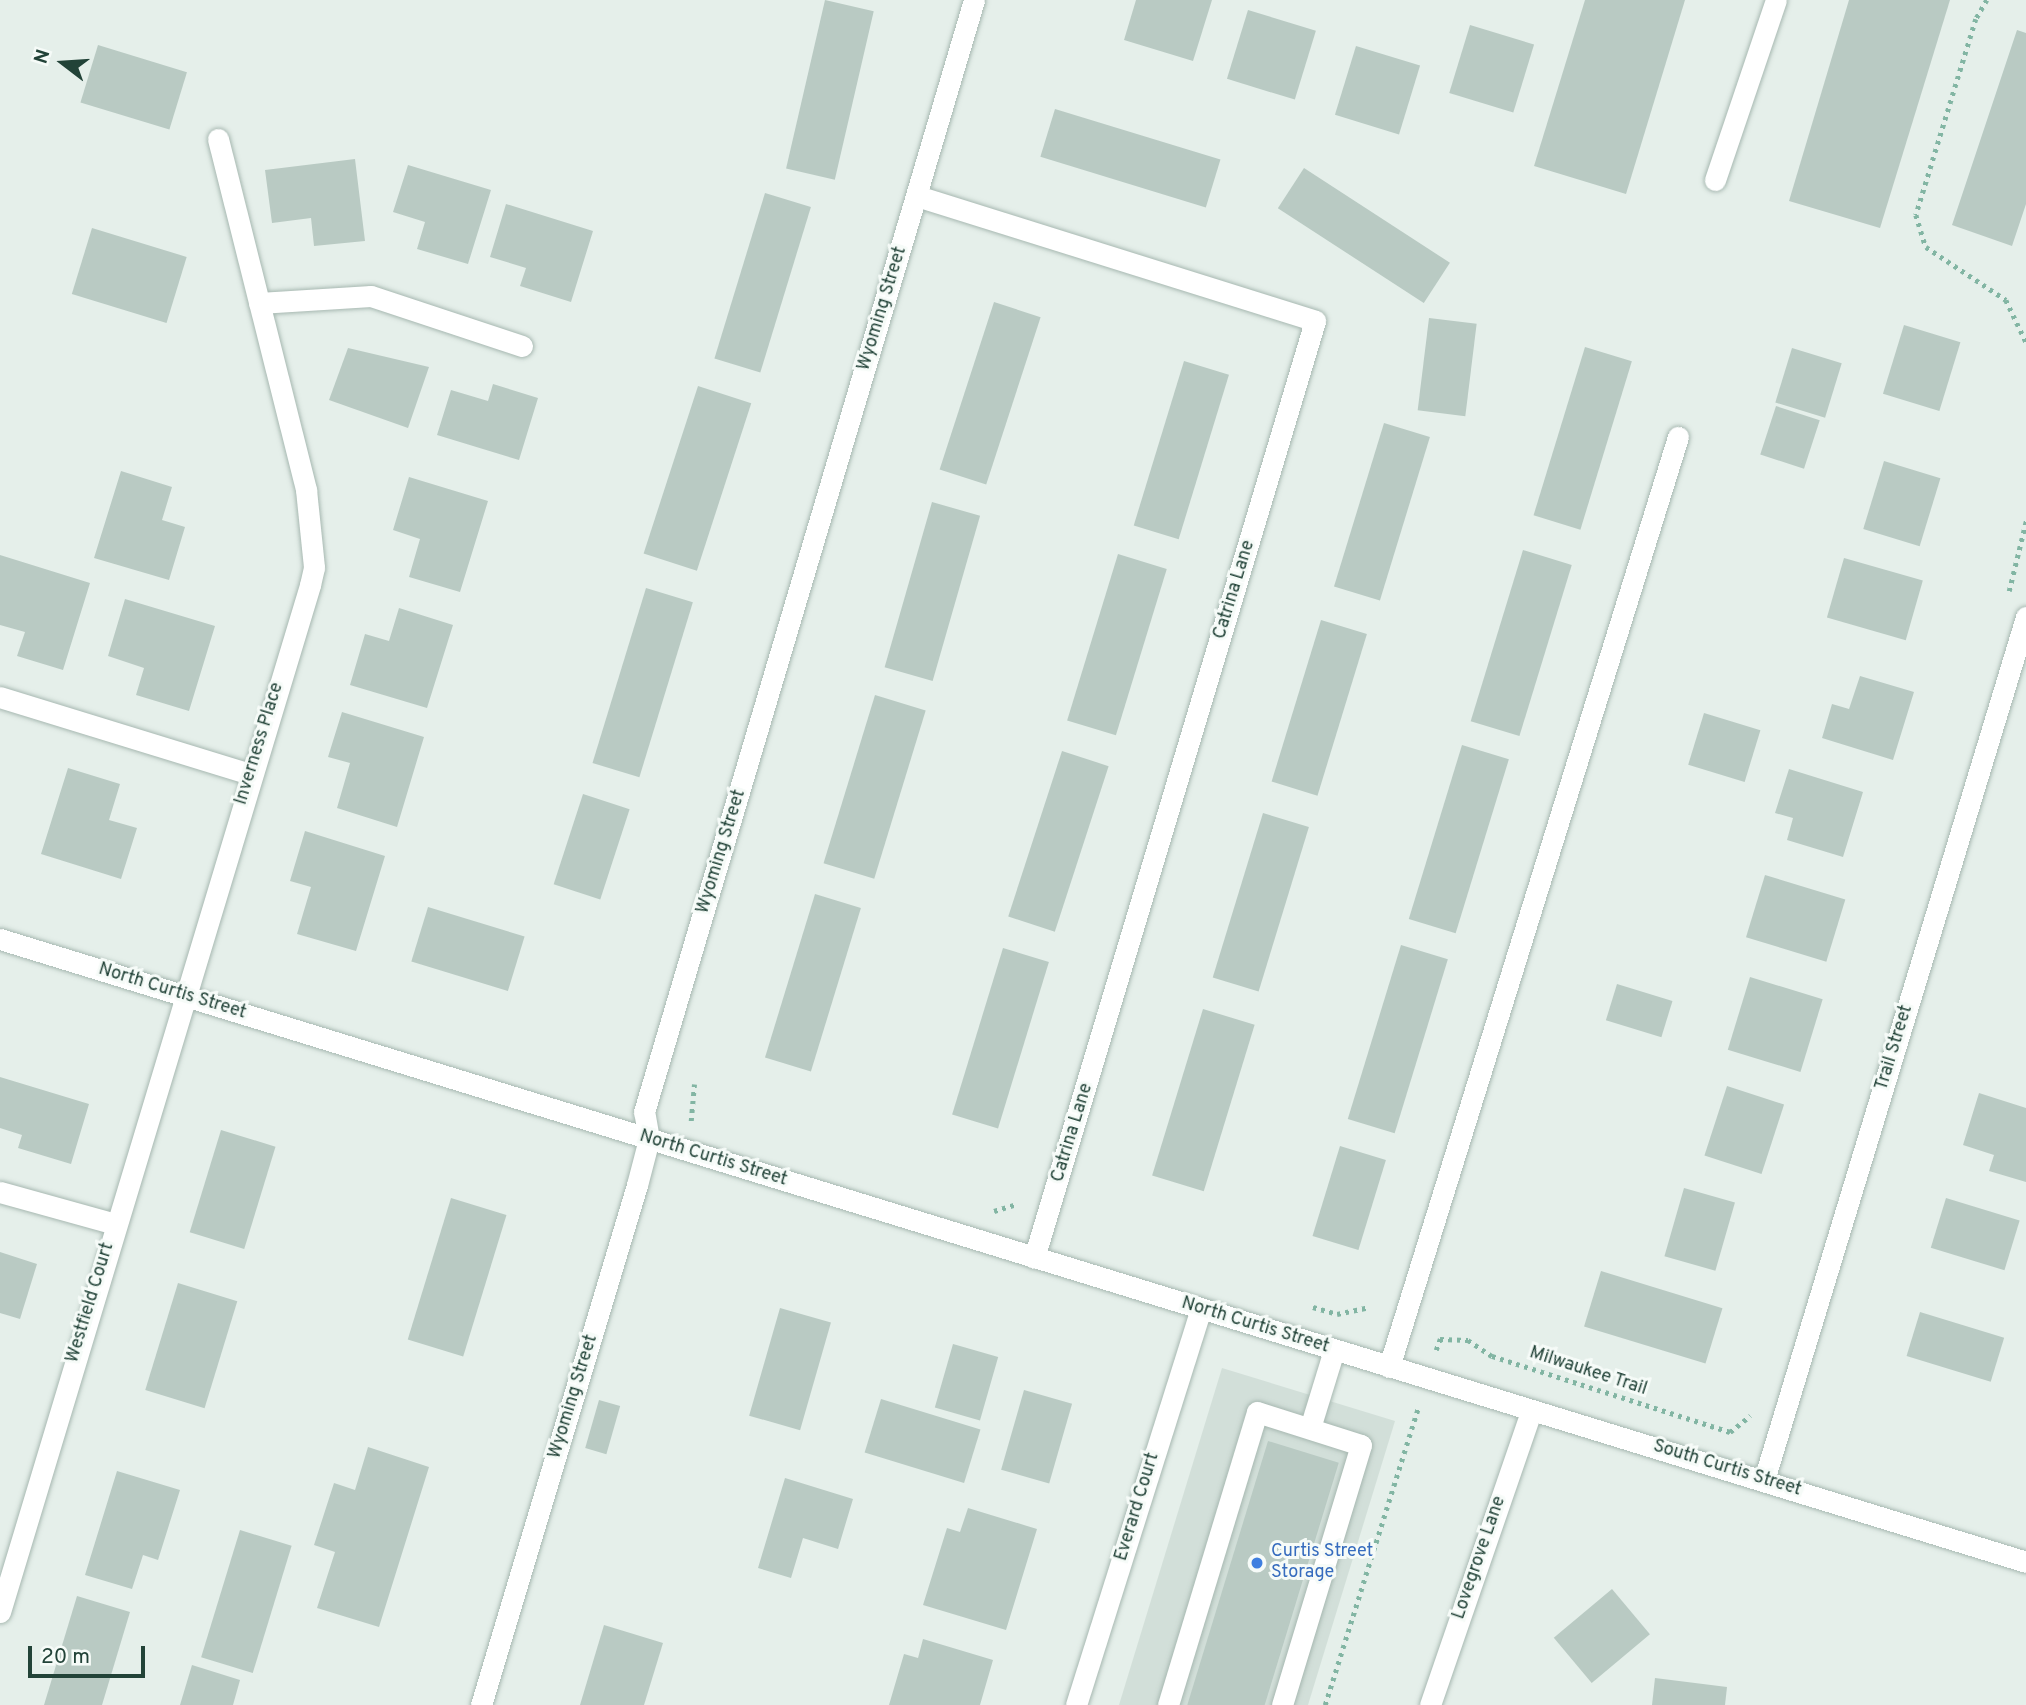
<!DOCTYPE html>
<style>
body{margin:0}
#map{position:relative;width:2026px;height:1705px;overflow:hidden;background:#e5efea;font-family:Overpass,sans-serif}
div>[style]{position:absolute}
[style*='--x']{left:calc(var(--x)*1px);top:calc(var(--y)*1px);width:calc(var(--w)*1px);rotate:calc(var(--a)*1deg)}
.built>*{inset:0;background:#d2dfd9}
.building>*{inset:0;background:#b9cac3;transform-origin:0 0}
.path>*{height:4.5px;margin-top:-2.25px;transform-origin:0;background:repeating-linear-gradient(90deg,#82b5a3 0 3.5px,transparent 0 8.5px)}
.roads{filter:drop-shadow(0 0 2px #a7b8b1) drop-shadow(0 0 2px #a7b8b1)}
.service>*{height:21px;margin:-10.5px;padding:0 10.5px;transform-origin:10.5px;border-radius:10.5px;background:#fff}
.minor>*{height:21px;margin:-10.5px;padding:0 10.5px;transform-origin:10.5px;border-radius:10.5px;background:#fff}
.dots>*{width:19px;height:19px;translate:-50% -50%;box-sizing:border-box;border:4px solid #f6fbf8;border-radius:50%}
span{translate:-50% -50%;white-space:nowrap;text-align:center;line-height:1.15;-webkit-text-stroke:6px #f6fbf8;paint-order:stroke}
.street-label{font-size:18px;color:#224338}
.shop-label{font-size:18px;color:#366cbe}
.left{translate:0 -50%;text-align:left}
.north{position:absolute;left:28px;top:28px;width:70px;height:70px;-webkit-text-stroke:5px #f6fbf8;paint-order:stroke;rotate:287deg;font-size:19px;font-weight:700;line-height:28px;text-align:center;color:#224338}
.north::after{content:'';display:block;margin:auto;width:24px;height:32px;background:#224338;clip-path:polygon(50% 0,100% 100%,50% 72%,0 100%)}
.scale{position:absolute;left:28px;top:1646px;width:117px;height:32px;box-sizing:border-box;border:4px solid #224338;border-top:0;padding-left:9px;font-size:21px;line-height:24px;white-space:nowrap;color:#224338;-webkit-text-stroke:5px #f6fbf8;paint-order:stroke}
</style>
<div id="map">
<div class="built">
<div style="clip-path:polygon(1222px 1368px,1395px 1421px,1308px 1705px,1119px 1705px)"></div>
</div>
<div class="building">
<div style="left:825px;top:0;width:50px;height:173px;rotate:13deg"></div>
<div style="clip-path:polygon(1136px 0,1212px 0,1193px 61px,1124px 40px)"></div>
<div style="clip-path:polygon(1585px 0,1685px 0,1626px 194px,1534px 166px)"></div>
<div style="clip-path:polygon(1849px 0,1950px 0,1880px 228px,1789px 201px)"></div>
<div style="left:1248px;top:10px;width:71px;height:72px;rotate:17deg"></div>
<div style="left:1470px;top:25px;width:67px;height:71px;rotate:17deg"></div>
<div style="clip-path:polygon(2017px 30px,2026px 33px,2026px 204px,2012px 246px,1952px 225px)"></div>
<div style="left:98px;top:45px;width:93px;height:60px;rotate:17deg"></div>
<div style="left:1356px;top:46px;width:67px;height:72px;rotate:17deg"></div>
<div style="left:1055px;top:109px;width:173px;height:50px;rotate:17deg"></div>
<div style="clip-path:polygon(355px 159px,365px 241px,314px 246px,311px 218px,272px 223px,265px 170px)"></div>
<div style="clip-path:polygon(408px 165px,491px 190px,468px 264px,417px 249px,425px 222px,393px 212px)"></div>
<div style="left:1304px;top:168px;width:174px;height:48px;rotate:33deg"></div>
<div style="left:765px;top:193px;width:48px;height:173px;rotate:17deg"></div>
<div style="clip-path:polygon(506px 204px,593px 231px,571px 302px,520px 286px,526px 268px,490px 257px)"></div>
<div style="left:92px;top:228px;width:99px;height:69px;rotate:17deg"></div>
<div style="left:994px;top:302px;width:49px;height:176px;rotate:18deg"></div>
<div style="left:1429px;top:318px;width:48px;height:93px;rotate:7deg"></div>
<div style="left:1904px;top:325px;width:59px;height:72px;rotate:17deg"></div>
<div style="left:1585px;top:347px;width:49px;height:176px;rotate:17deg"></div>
<div style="clip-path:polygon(348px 348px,429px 367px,408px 428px,329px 400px)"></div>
<div style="left:1792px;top:348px;width:52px;height:57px;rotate:17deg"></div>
<div style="left:1184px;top:361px;width:47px;height:172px;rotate:17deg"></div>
<div style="clip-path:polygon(493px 384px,538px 398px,519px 460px,437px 435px,451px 390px,488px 401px)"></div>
<div style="left:698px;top:386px;width:56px;height:176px;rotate:18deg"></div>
<div style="left:1776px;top:406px;width:46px;height:51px;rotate:18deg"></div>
<div style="left:1384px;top:423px;width:48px;height:171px;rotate:17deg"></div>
<div style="left:1884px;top:461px;width:59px;height:71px;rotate:17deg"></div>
<div style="clip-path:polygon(121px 471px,172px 487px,162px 520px,185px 527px,169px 580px,94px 558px)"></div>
<div style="clip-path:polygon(409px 477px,488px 501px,460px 592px,409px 577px,420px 539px,393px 530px)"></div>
<div style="left:932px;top:502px;width:50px;height:172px;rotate:16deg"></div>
<div style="left:1523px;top:550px;width:51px;height:179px;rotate:17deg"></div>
<div style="left:1118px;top:554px;width:51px;height:174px;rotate:17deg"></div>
<div style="clip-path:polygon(0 555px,90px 583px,63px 670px,17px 656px,25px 632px,0 625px)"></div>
<div style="left:1844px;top:558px;width:82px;height:62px;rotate:16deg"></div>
<div style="left:646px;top:588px;width:49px;height:183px;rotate:17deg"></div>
<div style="clip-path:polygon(125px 599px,215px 626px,189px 711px,136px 695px,144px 668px,108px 656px)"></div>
<div style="clip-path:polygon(399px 608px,453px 625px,427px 708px,350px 685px,365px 634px,389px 641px)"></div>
<div style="left:1321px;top:620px;width:48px;height:169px;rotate:17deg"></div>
<div style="clip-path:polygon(1860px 676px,1914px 692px,1893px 760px,1822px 738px,1832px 704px,1849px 709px)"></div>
<div style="left:875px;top:695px;width:53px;height:176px;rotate:17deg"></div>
<div style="clip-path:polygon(342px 712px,424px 737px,397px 827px,337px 808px,350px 763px,328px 757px)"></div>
<div style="left:1704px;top:713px;width:59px;height:54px;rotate:17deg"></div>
<div style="left:1462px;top:745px;width:49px;height:182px;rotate:17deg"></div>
<div style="left:1062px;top:751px;width:49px;height:174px;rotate:18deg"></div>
<div style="clip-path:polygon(68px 768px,120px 784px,109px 820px,137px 828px,121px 879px,41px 854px)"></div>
<div style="clip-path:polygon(1789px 769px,1863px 792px,1843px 857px,1787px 840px,1793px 818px,1775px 813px)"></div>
<div style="left:583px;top:794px;width:49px;height:95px;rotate:18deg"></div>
<div style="left:1263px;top:813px;width:48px;height:172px;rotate:17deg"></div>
<div style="clip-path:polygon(305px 831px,385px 856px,356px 951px,297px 934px,311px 887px,290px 881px)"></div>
<div style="left:1765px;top:875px;width:84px;height:65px;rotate:17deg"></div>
<div style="left:815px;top:894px;width:48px;height:171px;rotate:17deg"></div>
<div style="left:428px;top:907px;width:101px;height:57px;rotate:17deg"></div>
<div style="left:1401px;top:945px;width:49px;height:182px;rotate:17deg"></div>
<div style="left:1003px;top:948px;width:48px;height:174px;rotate:17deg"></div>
<div style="left:1750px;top:977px;width:76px;height:76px;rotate:17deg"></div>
<div style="left:1617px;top:984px;width:58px;height:38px;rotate:17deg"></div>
<div style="left:1203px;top:1009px;width:54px;height:174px;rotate:17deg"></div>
<div style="clip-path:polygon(0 1077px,89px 1104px,71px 1164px,18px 1148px,22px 1135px,0 1128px)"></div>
<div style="left:1727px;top:1086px;width:60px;height:73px;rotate:18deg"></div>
<div style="clip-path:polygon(1979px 1093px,2026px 1108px,2026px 1182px,1989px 1171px,1994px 1155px,1963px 1145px)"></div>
<div style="left:221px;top:1130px;width:57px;height:107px;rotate:17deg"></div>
<div style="left:1340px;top:1146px;width:48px;height:94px;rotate:17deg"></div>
<div style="left:1684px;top:1188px;width:53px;height:71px;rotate:16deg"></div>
<div style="left:451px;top:1198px;width:58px;height:148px;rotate:17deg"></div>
<div style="left:1946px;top:1198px;width:77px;height:52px;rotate:17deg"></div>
<div style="clip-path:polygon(0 1252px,37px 1264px,20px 1319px,0 1313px)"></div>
<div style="left:1601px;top:1271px;width:127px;height:58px;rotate:17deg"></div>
<div style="left:178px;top:1283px;width:62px;height:112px;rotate:17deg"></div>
<div style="left:780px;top:1308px;width:53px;height:112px;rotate:16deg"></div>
<div style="left:1920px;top:1312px;width:88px;height:46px;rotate:17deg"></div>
<div style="left:953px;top:1344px;width:47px;height:66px;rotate:16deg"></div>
<div style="left:1024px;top:1390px;width:50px;height:83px;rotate:16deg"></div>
<div style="left:881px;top:1399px;width:104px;height:56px;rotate:17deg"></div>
<div style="left:599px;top:1400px;width:22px;height:50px;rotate:16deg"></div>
<div style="left:1268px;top:1441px;width:74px;height:276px;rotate:17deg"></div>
<div style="clip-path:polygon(368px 1447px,429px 1467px,379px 1627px,317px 1608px,335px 1552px,314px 1545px,334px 1483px,355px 1490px)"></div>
<div style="clip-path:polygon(117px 1471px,180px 1490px,158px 1560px,143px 1555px,132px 1589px,85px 1575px)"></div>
<div style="clip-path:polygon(785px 1478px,853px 1499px,838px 1549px,803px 1538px,791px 1578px,758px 1568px)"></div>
<div style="clip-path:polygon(968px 1508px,1037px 1529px,1006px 1630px,923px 1605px,947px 1528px,960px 1532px)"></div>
<div style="left:240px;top:1530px;width:54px;height:133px;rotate:17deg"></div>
<div style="left:1612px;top:1589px;width:59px;height:76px;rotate:50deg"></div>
<div style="clip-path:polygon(77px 1596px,130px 1612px,102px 1705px,44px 1705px)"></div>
<div style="clip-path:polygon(604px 1625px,663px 1643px,644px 1705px,580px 1705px)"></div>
<div style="clip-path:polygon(923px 1639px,993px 1660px,980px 1705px,889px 1705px,904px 1654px,918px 1658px)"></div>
<div style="clip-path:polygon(192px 1665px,240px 1680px,233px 1705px,180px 1705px)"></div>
<div style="clip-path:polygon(1655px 1678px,1727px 1687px,1725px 1705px,1652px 1705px)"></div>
</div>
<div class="path">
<div style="--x:1987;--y:0;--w:22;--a:120"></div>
<div style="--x:1976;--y:19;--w:205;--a:107"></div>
<div style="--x:1916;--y:215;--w:34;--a:73"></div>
<div style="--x:1926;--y:247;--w:96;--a:33.5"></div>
<div style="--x:2006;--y:300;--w:47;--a:64.5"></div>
<div style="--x:2009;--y:591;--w:72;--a:-76.3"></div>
<div style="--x:691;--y:1121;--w:37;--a:-85"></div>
<div style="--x:994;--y:1211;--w:21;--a:-17"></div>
<div style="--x:1313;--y:1307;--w:25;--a:16"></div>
<div style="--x:1337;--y:1314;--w:30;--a:-12"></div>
<div style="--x:1436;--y:1350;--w:12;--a:-70"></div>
<div style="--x:1440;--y:1339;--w:28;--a:2"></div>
<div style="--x:1468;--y:1340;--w:29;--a:34"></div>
<div style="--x:1492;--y:1356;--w:250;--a:17.7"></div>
<div style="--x:1730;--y:1432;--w:26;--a:-39"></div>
<div style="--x:1325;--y:1705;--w:314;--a:-72.6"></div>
</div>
<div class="roads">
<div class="service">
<div style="--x:218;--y:139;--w:362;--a:75.9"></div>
<div style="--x:1715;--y:180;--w:190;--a:-71.3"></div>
<div style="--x:259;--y:303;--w:112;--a:-3.6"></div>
<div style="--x:371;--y:296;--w:159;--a:18.3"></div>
<div style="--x:0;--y:697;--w:263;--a:17.1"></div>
<div style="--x:0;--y:1192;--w:119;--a:15.5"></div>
<div style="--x:1389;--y:1367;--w:974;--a:-72.74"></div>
<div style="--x:1310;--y:1428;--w:82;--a:-72.9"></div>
<div style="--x:1168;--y:1705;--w:306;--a:-73.1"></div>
<div style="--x:1257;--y:1412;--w:109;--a:17.6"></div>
<div style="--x:1361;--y:1445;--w:272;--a:106.9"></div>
</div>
<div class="minor">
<div style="--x:917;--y:196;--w:417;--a:17.4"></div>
<div style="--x:1315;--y:321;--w:978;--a:106.69"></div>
<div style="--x:0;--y:939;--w:2120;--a:17.09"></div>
<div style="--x:1764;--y:1480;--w:902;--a:-73.11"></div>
<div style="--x:0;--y:1612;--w:1073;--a:-73.2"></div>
<div style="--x:310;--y:585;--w:18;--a:-77"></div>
<div style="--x:314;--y:567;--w:77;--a:-95.9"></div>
<div style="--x:481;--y:1705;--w:543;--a:-73.3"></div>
<div style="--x:637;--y:1185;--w:48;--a:-75.4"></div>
<div style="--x:649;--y:1139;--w:27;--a:-100"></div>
<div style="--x:644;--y:1112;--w:1160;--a:-73.47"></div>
<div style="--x:1076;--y:1705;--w:415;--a:-72.5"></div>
<div style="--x:1430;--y:1705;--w:311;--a:-71"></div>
</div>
</div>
<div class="dots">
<div style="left:1257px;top:1563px;background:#3f7fe0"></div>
</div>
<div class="street-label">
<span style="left:883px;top:309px;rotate:-73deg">Wyoming Street</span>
<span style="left:1235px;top:590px;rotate:-73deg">Catrina Lane</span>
<span style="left:260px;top:744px;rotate:-73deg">Inverness Place</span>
<span style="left:722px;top:852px;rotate:-73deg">Wyoming Street</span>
<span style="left:172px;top:992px;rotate:17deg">North Curtis Street</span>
<span style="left:1895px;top:1048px;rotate:-73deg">Trail Street</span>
<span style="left:1073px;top:1133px;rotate:-73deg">Catrina Lane</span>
<span style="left:713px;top:1159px;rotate:17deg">North Curtis Street</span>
<span style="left:91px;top:1303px;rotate:-73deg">Westfield Court</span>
<span style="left:1255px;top:1326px;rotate:17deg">North Curtis Street</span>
<span style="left:1588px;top:1372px;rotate:18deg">Milwaukee Trail</span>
<span style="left:574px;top:1397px;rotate:-73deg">Wyoming Street</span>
<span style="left:1727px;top:1469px;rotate:17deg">South Curtis Street</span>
<span style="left:1138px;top:1507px;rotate:-73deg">Everard Court</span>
<span style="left:1480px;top:1558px;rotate:-71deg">Lovegrove Lane</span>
</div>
<div class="shop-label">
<span class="left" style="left:1271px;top:1563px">Curtis Street<br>Storage</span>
</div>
<div class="north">N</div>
<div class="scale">20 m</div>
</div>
